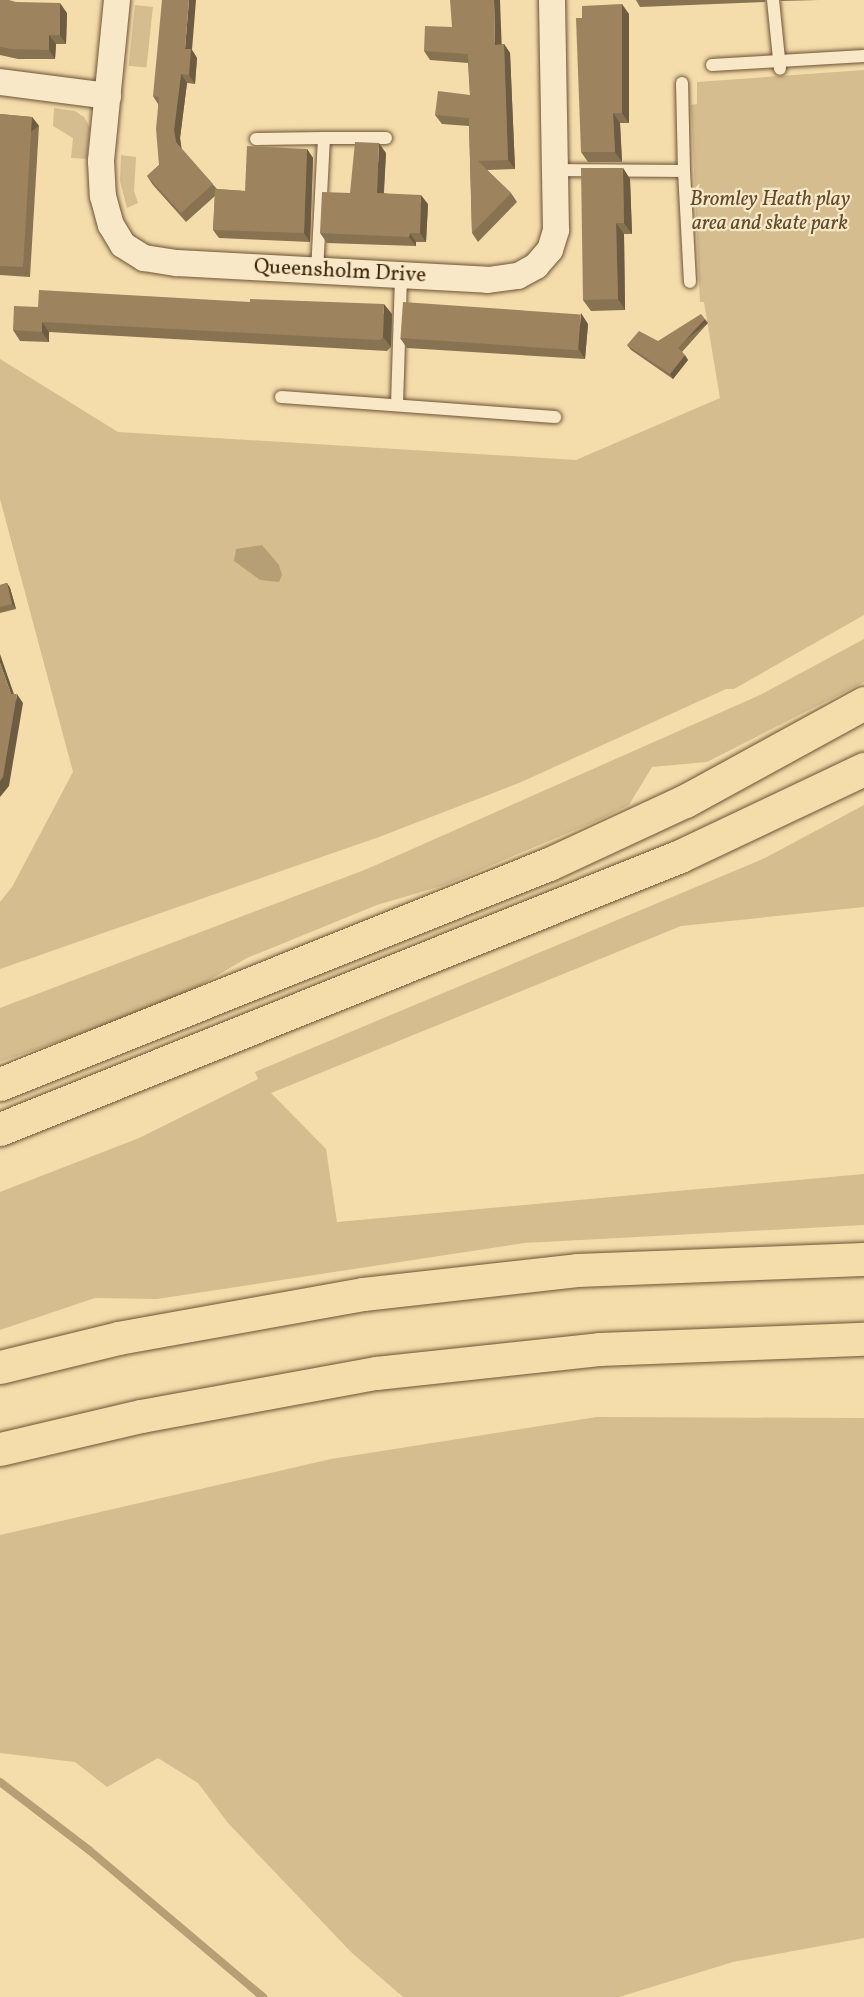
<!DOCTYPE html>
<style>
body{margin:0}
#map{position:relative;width:864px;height:1997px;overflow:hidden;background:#f4dcab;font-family:Vollkorn,serif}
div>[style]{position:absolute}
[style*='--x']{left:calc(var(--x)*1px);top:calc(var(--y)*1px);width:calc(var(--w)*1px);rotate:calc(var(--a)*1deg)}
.green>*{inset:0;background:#d5bd90;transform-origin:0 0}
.water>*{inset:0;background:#b69e75}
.stream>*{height:8px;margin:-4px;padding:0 4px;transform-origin:4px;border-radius:4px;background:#b69e75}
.roads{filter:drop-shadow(0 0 2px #6c5334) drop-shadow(0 0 2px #6c5334)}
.service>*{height:12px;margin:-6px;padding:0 6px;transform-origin:6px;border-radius:6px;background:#f8e8c8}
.minor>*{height:26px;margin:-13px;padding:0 13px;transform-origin:13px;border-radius:13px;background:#f8e8c8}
.trunk>*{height:33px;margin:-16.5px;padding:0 16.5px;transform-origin:16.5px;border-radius:16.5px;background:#f4dcab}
.motorway>*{height:33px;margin:-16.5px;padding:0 16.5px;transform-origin:16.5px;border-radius:16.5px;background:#f4dcab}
.wall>*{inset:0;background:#877252}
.shaded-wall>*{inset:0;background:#6e5c42;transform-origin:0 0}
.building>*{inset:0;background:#9d845f;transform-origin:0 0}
span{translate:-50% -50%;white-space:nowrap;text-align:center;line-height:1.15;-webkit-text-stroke:4.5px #f8e8c8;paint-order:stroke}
.park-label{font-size:21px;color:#644b2d;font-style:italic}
.street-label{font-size:21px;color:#3f250c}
</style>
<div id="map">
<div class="green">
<div style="left:135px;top:5px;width:18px;height:61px;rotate:6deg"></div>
<div style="clip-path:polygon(864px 70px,864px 615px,734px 689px,726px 689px,519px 783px,379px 837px,0 969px,0 902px,12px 887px,73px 772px,0 499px,0 359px,118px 432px,576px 460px,720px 398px,704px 302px,700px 302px,691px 105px,697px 104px,697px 82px)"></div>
<div style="clip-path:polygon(54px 108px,75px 111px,84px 117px,90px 128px,87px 159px,71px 158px,73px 138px,53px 126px)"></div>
<div style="clip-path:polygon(121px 155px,136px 157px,134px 191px,138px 203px,127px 208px,120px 181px)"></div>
<div style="clip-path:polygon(864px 639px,864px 682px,707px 762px,652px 767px,629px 805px,601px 819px,445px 885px,377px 905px,247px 958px,194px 989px,120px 1020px,0 1062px,0 1008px,367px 869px,760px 695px)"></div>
<div style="clip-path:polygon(864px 805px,864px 907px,681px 926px,271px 1093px,326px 1149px,337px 1222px,864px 1174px,864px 1225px,524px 1243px,157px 1299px,95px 1298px,0 1330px,0 1192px,139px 1138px,258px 1079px,255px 1072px,765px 858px)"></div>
<div style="clip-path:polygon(597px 1417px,864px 1418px,864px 1938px,733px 1962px,619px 1997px,403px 1997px,351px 1952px,228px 1823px,198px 1783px,158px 1758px,107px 1787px,75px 1762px,0 1753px,0 1535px,331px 1459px)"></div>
</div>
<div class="water">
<div style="clip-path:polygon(262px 545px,279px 565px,282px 575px,279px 582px,260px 580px,234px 561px,236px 549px)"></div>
</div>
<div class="stream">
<div style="--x:0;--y:1782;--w:112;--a:37.4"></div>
<div style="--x:89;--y:1850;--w:228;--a:40.2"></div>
</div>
<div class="roads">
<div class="service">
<div style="--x:773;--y:0;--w:69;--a:84.2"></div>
<div style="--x:712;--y:65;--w:152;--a:-3.4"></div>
<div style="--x:682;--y:83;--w:88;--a:88.7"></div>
<div style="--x:324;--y:138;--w:62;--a:0"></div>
<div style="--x:256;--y:139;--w:68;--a:-0.8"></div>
<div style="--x:324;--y:138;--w:133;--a:93"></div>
<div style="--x:556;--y:170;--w:128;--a:0.4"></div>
<div style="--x:684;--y:171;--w:111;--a:86.9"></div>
<div style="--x:281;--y:397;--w:275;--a:4.2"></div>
<div style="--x:397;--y:405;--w:130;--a:-88.2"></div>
</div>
<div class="minor">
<div style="--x:117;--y:0;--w:162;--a:95.7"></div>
<div style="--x:101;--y:161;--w:35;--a:87"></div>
<div style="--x:103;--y:196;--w:30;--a:75"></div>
<div style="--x:111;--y:225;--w:23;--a:59"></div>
<div style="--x:123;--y:245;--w:25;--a:32"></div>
<div style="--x:144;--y:258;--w:33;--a:9"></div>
<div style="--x:177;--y:263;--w:311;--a:3.1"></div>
<div style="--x:488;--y:280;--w:30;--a:-8"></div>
<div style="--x:518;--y:276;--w:21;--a:-29"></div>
<div style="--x:536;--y:266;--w:21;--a:-49"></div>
<div style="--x:550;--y:250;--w:21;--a:-73"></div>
<div style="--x:556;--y:230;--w:230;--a:-91"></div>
<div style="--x:0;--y:82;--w:109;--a:7.4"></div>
</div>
<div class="trunk">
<div style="--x:0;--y:1084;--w:591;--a:-21.84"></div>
<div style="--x:549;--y:864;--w:150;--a:-24.9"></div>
<div style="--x:685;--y:801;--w:204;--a:-28.7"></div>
<div style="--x:0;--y:1129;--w:733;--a:-21.87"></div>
<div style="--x:680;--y:856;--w:204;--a:-25.3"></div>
</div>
<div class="motorway">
<div style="--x:0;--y:1367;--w:122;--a:-13.8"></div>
<div style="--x:118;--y:1338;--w:249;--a:-10.2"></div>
<div style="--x:363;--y:1294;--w:215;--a:-6.4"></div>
<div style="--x:577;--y:1270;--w:287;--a:-2.2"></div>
<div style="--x:0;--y:1449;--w:145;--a:-13.2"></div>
<div style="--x:141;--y:1416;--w:239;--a:-10.4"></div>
<div style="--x:376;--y:1373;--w:224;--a:-6.1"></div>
<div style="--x:599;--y:1349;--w:265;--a:-2.2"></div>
</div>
</div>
<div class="wall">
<div style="clip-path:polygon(0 0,67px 13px,66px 44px,56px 44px,55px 59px,18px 59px,0 55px)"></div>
<div style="clip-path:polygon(636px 0,766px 0,765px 2px,640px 7px)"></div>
<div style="clip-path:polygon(780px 0,819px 0,781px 1px)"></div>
<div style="clip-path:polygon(629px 14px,629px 123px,620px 123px,622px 162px,588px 162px,581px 152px)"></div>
<div style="clip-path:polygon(452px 27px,502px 44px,504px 44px,510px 53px,515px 169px,487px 170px,511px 193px,517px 202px,478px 242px,472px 233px,469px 126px,442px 124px,435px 115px,470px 95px,468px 63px,430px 60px,424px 51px)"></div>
<div style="clip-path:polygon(192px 50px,197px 58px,195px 84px,187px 83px,180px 138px,181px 149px,217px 189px,245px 191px,307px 149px,313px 158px,310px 242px,219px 238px,213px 230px,215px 196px,186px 222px,153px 185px,147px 176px,159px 165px,158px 104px,153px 96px)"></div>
<div style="clip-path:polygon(0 114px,32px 117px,39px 126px,30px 277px,0 275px)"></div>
<div style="clip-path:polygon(386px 153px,384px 193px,428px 204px,426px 242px,416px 242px,416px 246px,327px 243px,320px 233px,350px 193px)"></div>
<div style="clip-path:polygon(623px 168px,630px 179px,632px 234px,624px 234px,625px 310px,591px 311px,583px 300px)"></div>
<div style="clip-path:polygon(38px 307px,392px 314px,391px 347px,387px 351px,49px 332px,49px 342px,20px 341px,13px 330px)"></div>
<div style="clip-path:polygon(708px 323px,682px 352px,688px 360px,673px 379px,631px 350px,627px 345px,658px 341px)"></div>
<div style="clip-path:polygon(588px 324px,585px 359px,407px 348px,400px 338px)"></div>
<div style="clip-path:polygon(7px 583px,10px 588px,16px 609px,0 613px,0 585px)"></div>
</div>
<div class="shaded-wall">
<div style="clip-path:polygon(189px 0,196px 0,192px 50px,197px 58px,195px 84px,189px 75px,185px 49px)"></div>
<div style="clip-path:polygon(494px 0,500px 0,502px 54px,495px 45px)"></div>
<div style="clip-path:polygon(60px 3px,67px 13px,66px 44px,60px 35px)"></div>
<div style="clip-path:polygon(622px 4px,629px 14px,629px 123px,622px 113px)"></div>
<div style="clip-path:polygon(49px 35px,56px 44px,55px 59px,49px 50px)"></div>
<div style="clip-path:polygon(504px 44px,510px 53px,515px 169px,508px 160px)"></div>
<div style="clip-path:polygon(181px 74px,187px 83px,180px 138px,182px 151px,176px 142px,174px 130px)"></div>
<div style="clip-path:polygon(613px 113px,620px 123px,622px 162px,615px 152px)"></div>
<div style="left:32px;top:117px;width:11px;height:150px;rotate:52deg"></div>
<div style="clip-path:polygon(379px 143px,386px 153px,383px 202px,377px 193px)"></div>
<div style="clip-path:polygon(307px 149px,313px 158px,310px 242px,304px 233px)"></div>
<div style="clip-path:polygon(623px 168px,630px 179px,632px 234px,624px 223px)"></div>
<div style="clip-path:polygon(421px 195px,428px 204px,426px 242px,420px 233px)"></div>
<div style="clip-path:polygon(616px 223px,624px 234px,625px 310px,618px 299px)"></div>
<div style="clip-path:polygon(410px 233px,416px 242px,416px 246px,409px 237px)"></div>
<div style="clip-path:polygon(384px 304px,392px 314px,391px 347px,383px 337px)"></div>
<div style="clip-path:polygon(581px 313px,588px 324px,585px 359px,578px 348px)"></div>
<div style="left:705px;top:319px;width:5px;height:40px;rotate:53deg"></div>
<div style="clip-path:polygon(42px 322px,49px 332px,49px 342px,42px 332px)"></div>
<div style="clip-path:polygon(685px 355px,688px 360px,673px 379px,670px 374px)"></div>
<div style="clip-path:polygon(7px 583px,10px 588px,16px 609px,12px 604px)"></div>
<div style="clip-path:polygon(0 654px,16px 700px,17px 694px,23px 703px,9px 786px,0 797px,0 781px,11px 694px,0 663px)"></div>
</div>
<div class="building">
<div style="clip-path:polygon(0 0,9px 0,16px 2px,60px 3px,60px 35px,49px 35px,49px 50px,11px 49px,0 47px)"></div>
<div style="clip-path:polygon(162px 0,189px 0,185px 49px,191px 49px,189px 75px,181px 74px,174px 130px,176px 142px,213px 184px,181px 213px,147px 176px,159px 165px,156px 129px,159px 97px,153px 96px)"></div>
<div style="clip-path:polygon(450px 0,494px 0,495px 45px,504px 44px,508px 160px,478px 161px,511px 193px,472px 233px,469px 118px,435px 115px,438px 91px,470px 95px,468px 54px,424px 51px,425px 26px,452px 27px)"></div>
<div style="clip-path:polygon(622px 4px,622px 113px,613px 113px,615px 152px,581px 152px,576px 18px,582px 18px,582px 6px)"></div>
<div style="clip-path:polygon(0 114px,32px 117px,23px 267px,0 266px)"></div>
<div style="clip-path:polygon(355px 142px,379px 143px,377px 193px,421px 195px,420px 233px,410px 233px,409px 237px,320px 233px,322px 192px,350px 193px)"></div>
<div style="clip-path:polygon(247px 146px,307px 149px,304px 233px,213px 230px,215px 189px,245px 191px)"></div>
<div style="clip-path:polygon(581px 168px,623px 168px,624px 223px,616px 223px,618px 299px,583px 300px)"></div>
<div style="clip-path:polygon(39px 290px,250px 302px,250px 299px,384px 304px,383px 337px,380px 340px,42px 322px,42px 332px,13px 330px,14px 306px,38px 307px)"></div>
<div style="left:403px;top:302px;width:178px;height:36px;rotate:4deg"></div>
<div style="clip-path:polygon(701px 314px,705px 319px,678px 348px,685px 355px,670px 374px,627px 345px,639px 331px,658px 341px)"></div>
<div style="clip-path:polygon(7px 583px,12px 604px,0 607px,0 585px)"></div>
<div style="clip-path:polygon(0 663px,11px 694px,17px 694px,3px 777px,0 781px)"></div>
</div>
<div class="park-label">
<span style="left:770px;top:212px">Bromley Heath play<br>area and skate park</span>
</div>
<div class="street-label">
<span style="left:340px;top:272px;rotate:3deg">Queensholm Drive</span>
</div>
</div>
